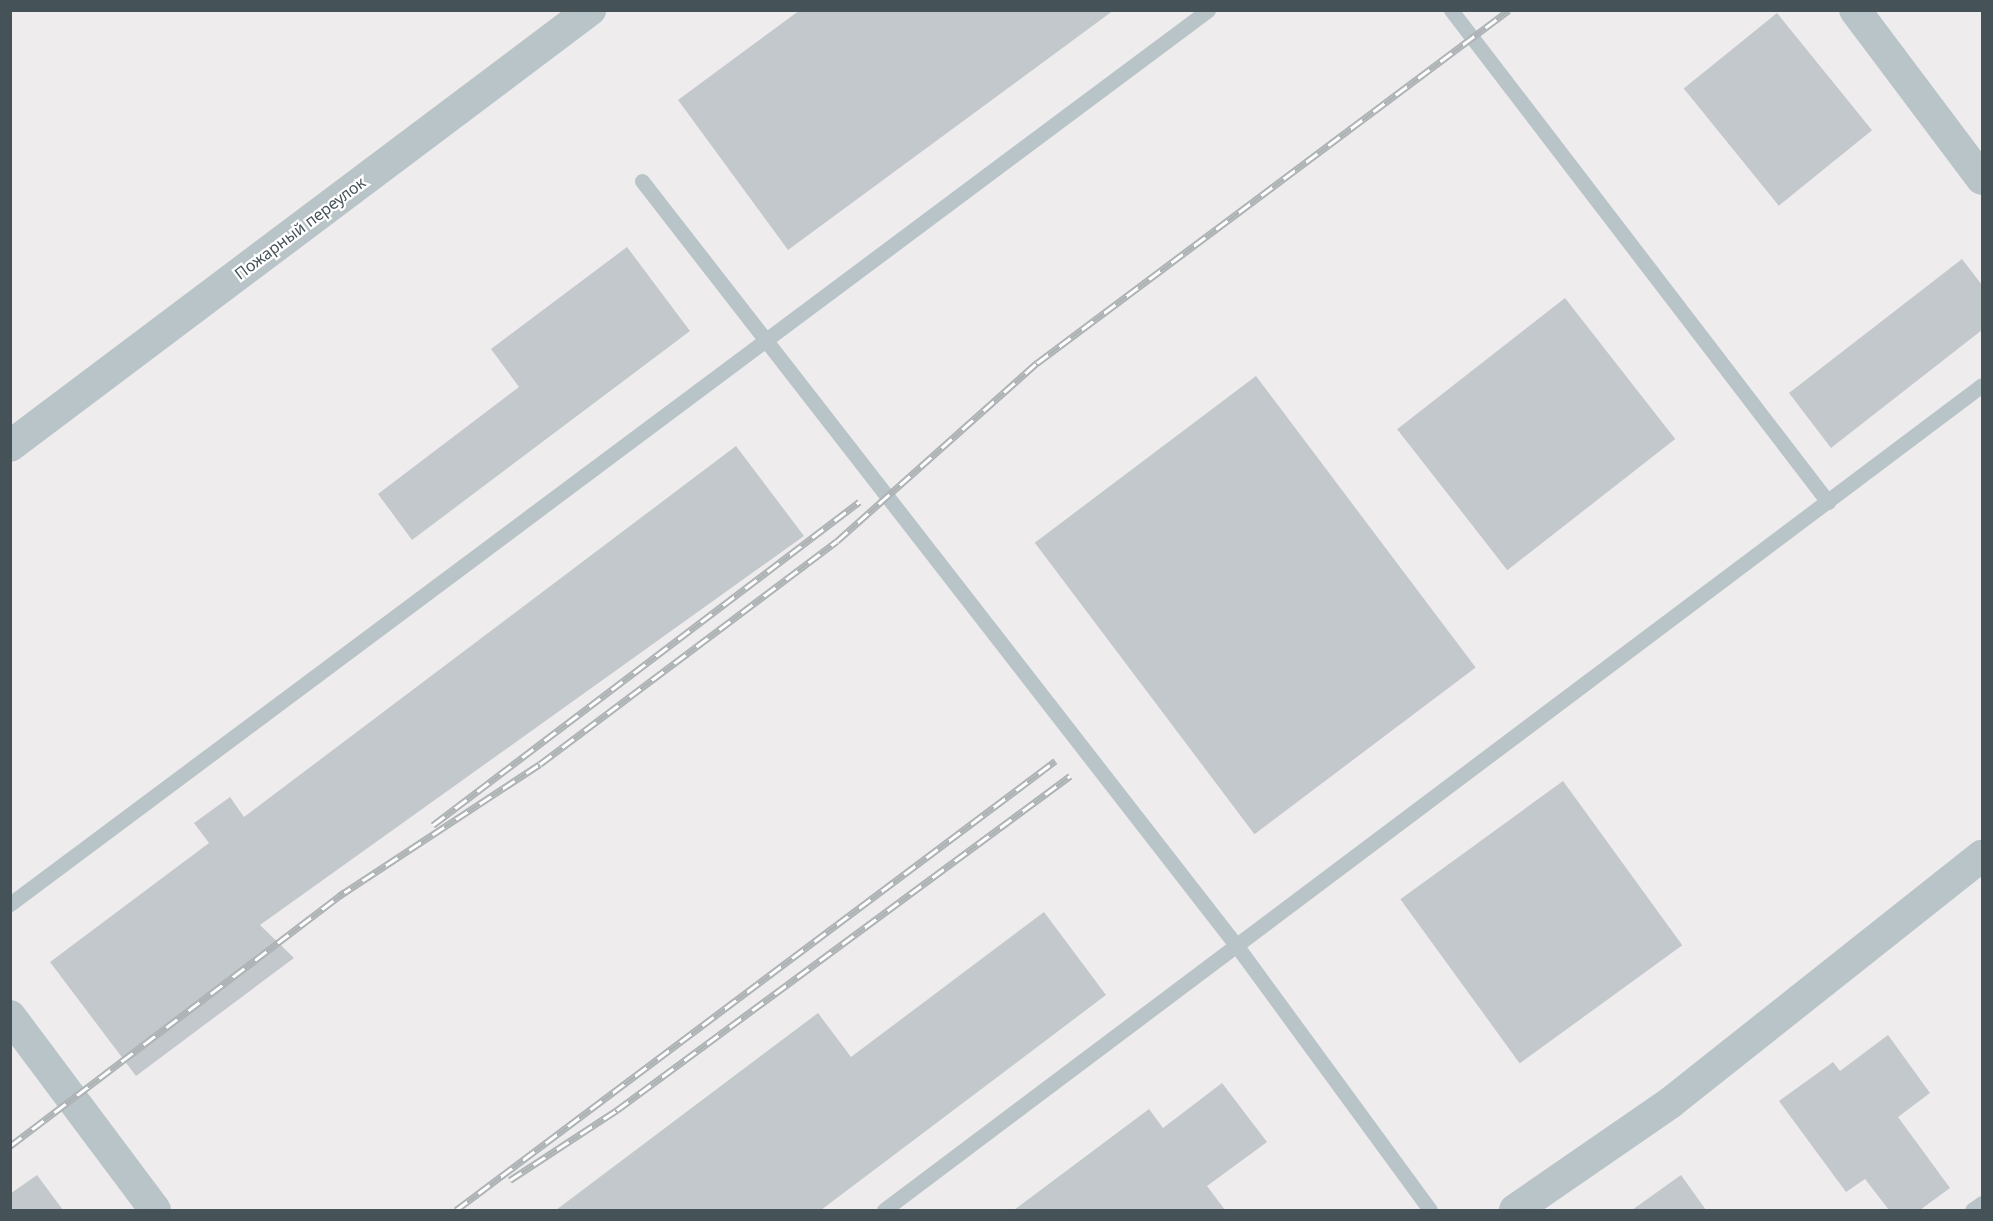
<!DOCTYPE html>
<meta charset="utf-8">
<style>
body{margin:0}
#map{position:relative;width:1993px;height:1221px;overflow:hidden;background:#efeced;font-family:"Noto Sans",sans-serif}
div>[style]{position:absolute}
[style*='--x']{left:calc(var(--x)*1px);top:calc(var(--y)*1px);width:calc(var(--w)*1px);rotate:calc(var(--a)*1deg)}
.building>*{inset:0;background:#c3c8cc;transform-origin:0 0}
.service>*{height:15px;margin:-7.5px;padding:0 7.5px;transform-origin:7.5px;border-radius:7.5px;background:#b8c4c8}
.minor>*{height:32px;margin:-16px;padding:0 16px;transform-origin:16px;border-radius:16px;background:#b8c4c8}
.rail>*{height:7px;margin-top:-3.5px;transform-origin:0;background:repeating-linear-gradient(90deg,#fff 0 14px,#aeb3b6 0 28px);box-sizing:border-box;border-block:2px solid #aeb3b6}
span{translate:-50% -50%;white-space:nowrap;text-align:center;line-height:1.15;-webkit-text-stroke:4.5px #fff;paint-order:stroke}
.street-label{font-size:16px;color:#455358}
.frame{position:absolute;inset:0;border:12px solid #455358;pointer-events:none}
</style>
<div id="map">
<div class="building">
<div style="clip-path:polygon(800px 10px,1114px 10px,788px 250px,678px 100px)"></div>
<div style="left:1777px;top:13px;width:151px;height:120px;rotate:51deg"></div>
<div style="clip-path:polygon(627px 247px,690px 331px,412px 540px,378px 494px,519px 387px,491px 349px)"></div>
<div style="clip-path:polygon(1962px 259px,1982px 285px,1982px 330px,1831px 448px,1789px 393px)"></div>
<div style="left:1565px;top:298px;width:179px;height:213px;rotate:52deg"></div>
<div style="left:1256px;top:376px;width:365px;height:277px;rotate:53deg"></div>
<div style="clip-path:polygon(736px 446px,804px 536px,260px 925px,294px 958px,136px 1076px,50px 962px,209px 843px,194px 823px,230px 797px,244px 817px)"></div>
<div style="left:1563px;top:781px;width:203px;height:201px;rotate:54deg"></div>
<div style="clip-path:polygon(1044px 912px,1106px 995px,821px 1210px,556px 1210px,818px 1013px,851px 1057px)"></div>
<div style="clip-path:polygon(1888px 1035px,1930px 1093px,1898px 1117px,1950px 1188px,1920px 1210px,1889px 1210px,1865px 1179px,1846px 1192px,1779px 1101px,1833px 1062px,1840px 1071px)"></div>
<div style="clip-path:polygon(1222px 1083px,1267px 1142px,1207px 1186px,1225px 1210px,1014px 1210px,1149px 1109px,1163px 1128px)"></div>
<div style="clip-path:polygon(37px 1175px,63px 1210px,10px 1210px,10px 1194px)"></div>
<div style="clip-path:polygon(1681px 1175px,1706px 1210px,1632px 1210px)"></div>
</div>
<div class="service">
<div style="--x:1451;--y:10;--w:620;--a:52.54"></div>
<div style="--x:642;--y:181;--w:973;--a:52.14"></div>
<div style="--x:1239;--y:949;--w:323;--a:53.8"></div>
<div style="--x:10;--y:904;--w:1495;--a:-36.73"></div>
<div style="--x:884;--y:1210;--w:1373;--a:-36.92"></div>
<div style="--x:1972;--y:1210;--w:12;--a:-35"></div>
</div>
<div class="minor">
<div style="--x:1855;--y:10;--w:211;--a:53.1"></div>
<div style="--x:10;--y:446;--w:726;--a:-36.93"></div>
<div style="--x:10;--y:1016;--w:242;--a:53.2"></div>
<div style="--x:1515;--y:1210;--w:188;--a:-34.6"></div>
<div style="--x:1670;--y:1103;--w:398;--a:-38.4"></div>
</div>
<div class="rail">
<div style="--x:433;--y:825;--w:535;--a:-37.17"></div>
<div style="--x:339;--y:896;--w:240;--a:-33.3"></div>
<div style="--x:540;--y:764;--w:371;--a:-36.9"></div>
<div style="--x:837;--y:541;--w:268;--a:-41.7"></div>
<div style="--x:1037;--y:363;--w:589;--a:-36.79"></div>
<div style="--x:10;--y:1146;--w:420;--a:-37.2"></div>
<div style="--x:510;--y:1180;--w:128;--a:-33.2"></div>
<div style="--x:617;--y:1110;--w:563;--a:-36.4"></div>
<div style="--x:456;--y:1210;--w:749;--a:-36.85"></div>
</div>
<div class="street-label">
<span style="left:300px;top:228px;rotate:-37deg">Пожарный переулок</span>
</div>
<div class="frame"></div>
</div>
